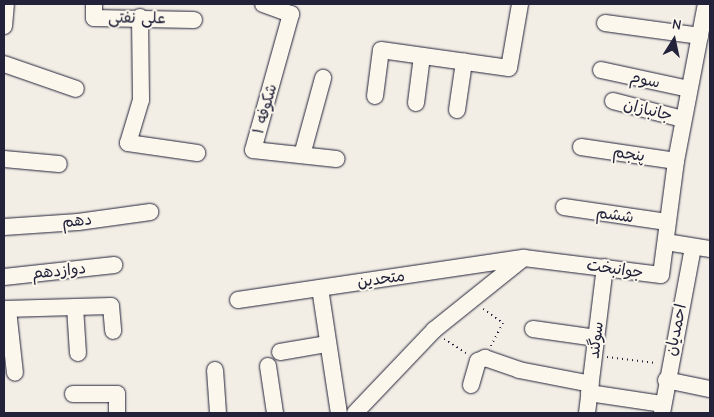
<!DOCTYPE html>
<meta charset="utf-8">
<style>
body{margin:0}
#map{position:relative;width:714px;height:417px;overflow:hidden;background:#f2eee5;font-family:"Comic Neue","Playpen Sans Arabic",sans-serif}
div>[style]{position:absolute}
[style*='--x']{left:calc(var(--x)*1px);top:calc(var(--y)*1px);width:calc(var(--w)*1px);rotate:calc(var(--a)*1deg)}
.path>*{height:2px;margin-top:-1px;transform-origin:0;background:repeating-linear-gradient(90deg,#22223b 0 1px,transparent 0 5px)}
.roads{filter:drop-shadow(0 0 1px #22223b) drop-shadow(0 0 1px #22223b)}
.minor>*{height:16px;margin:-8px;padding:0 8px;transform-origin:8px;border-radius:8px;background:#fbf7ec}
span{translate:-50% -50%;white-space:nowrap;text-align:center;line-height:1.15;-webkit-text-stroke:4px #fbf7ec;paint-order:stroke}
.street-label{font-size:16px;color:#22223b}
.frame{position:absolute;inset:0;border:5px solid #22223b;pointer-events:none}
.north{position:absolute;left:649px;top:15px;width:50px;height:50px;-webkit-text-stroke:4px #fbf7ec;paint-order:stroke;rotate:10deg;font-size:14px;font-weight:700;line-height:20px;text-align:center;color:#22223b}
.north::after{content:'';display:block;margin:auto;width:18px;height:22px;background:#22223b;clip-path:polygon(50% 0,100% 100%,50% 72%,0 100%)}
</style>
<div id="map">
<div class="path">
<div style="--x:483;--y:309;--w:24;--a:35"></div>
<div style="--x:503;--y:323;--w:26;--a:118"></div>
<div style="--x:444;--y:339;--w:28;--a:32"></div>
<div style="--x:607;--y:357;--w:49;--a:7"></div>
</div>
<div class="roads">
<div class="minor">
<div style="--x:94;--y:4;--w:14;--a:90"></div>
<div style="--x:94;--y:18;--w:100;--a:1.1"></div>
<div style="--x:263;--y:4;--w:30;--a:20"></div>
<div style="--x:291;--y:14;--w:141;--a:105.6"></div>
<div style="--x:253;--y:150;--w:84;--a:6.1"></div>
<div style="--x:140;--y:17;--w:83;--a:89.3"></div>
<div style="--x:141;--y:100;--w:45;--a:106.8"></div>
<div style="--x:128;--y:143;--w:70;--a:8.2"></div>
<div style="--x:605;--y:23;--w:96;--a:7.8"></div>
<div style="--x:4;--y:26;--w:22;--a:-85"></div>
<div style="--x:4;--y:64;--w:76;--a:19.1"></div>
<div style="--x:601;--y:70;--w:90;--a:12.2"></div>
<div style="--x:375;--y:96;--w:46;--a:-82.6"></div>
<div style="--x:381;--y:50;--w:129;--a:8"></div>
<div style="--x:509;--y:68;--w:65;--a:-80.2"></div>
<div style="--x:613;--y:101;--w:72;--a:14.4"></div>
<div style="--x:416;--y:103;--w:47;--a:-82.7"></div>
<div style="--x:457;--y:110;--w:49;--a:-81.7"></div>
<div style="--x:581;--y:147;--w:96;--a:8.4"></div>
<div style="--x:302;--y:155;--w:80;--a:-74.7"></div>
<div style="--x:4;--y:159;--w:55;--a:5.2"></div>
<div style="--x:564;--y:207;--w:104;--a:8.3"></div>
<div style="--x:4;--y:227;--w:74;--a:-3.9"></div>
<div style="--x:78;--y:222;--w:73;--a:-7.9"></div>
<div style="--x:666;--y:242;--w:45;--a:9"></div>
<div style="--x:4;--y:277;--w:111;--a:-6.2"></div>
<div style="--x:320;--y:288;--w:126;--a:81.4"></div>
<div style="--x:238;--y:300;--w:289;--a:-8.4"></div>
<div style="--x:524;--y:258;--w:138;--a:7.1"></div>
<div style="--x:661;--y:275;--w:115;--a:-82.5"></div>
<div style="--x:676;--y:161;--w:160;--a:-79.2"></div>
<div style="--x:75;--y:307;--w:46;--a:86.3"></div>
<div style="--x:4;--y:309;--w:107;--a:-1.6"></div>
<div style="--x:111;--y:306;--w:25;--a:85"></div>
<div style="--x:8;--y:310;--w:63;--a:83.7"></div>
<div style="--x:533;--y:329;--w:64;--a:8.1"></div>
<div style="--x:280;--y:352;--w:48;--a:-9.7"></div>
<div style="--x:268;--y:366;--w:48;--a:81.5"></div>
<div style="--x:215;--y:370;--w:43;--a:86"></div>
<div style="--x:666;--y:380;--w:45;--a:11.6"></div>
<div style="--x:471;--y:385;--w:25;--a:-74"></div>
<div style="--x:478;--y:361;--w:8;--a:-23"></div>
<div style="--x:485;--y:358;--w:36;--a:19"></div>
<div style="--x:519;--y:370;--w:73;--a:11"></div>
<div style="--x:589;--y:393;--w:75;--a:8.5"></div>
<div style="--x:73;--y:394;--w:44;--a:0"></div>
<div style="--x:117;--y:394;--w:19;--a:90"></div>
<div style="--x:355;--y:413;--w:115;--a:-46.4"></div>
<div style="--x:434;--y:330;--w:115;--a:-38.7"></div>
<div style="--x:587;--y:413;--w:147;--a:-83"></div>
<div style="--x:662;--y:413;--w:168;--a:-79.4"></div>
</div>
</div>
<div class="street-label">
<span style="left:137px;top:18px;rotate:1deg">علی نفتی</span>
<span style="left:645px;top:80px;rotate:12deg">سوم</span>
<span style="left:265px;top:109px;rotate:-74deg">شکوفه ۱</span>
<span style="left:648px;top:110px;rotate:14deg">جانبازان</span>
<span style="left:629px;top:154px;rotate:9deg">پنجم</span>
<span style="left:615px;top:215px;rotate:8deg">ششم</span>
<span style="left:77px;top:221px;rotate:-6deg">دهم</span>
<span style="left:615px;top:269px;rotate:8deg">جوانبخت</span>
<span style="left:59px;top:271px;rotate:-6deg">دوازدهم</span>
<span style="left:381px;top:279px;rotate:-8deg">متحدین</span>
<span style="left:676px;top:330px;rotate:-78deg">احمدیان</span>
<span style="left:596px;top:340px;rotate:-83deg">سوگند</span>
</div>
<div class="frame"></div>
<div class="north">N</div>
</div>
